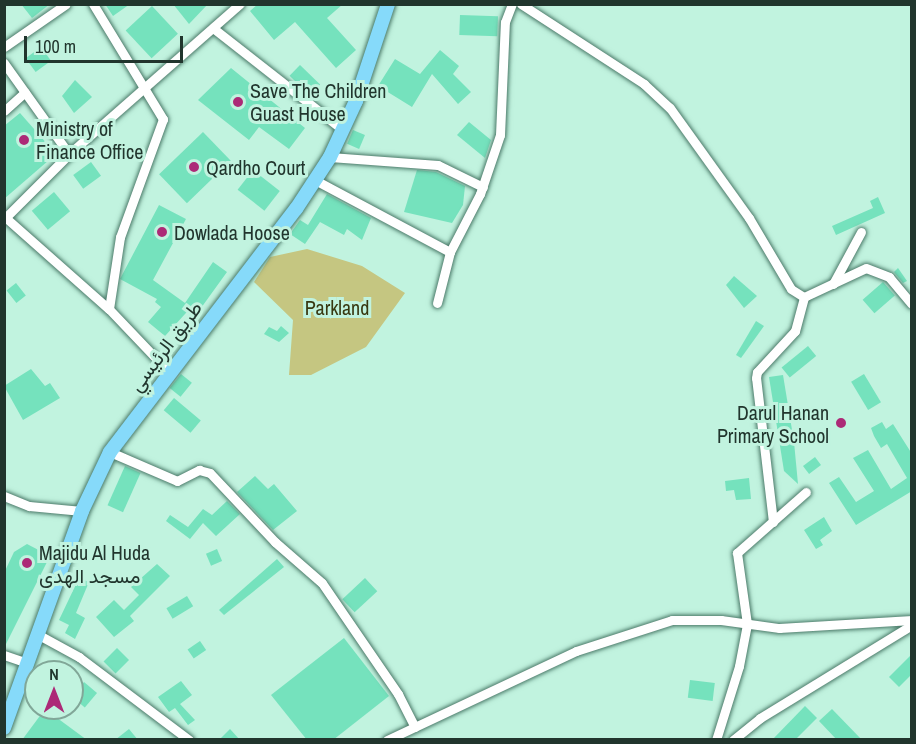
<!DOCTYPE html>
<meta charset="utf-8">
<style>
body{margin:0}
#map{position:relative;width:916px;height:744px;overflow:hidden;background:#c1f3df;font-family:"Archivo Narrow",Vazirmatn,sans-serif}
div>[style]{position:absolute}
[style*='--x']{left:calc(var(--x)*1px);top:calc(var(--y)*1px);width:calc(var(--w)*1px);rotate:calc(var(--a)*1deg)}
.green>*{inset:0;background:#c5c681}
.building>*{inset:0;background:#75e2bd;transform-origin:0 0}
.roads{filter:drop-shadow(0 0 2px #4b7a69) drop-shadow(0 0 2px #4b7a69)}
.minor>*{height:9px;margin:-4.5px;padding:0 4.5px;transform-origin:4.5px;border-radius:4.5px;background:#fff}
.primary>*{height:14px;margin:-7px;padding:0 7px;transform-origin:7px;border-radius:7px;background:#86dafa}
.dots>*{width:16px;height:16px;translate:-50% -50%;box-sizing:border-box;border:3px solid #c1f3df;border-radius:50%}
span{translate:-50% -50%;white-space:nowrap;text-align:center;line-height:1.15;-webkit-text-stroke:6px #c1f3df;paint-order:stroke}
.poi-label{font-size:20px;color:#21352d}
.left{translate:0 -50%;text-align:left}
.right{translate:-100% -50%;text-align:right}
.park-label{font-size:20px;color:#383811}
.street-label{font-size:20px;color:#21352d}
.frame{position:absolute;inset:0;border:6px solid #21352d;pointer-events:none}
.north{position:absolute;left:24px;top:660px;width:60px;height:60px;box-sizing:border-box;background:#c1f3df;border:2px solid #81a798;border-radius:50%;rotate:0deg;font-size:16px;font-weight:700;line-height:24px;text-align:center;color:#21352d}
.north::after{content:'';display:block;margin:auto;width:21px;height:27px;background:#ac2a77;clip-path:polygon(50% 0,100% 100%,50% 72%,0 100%)}
.scale{position:absolute;left:24px;top:36px;width:159px;height:27px;box-sizing:border-box;border:3px solid #21352d;border-top:0;padding-left:8px;font-size:18px;line-height:21px;white-space:nowrap;color:#21352d;-webkit-text-stroke:4px #c1f3df;paint-order:stroke}
</style>
<div id="map">
<div class="green">
<div style="clip-path:polygon(307px 249px,362px 266px,405px 293px,366px 347px,311px 375px,289px 375px,293px 320px,254px 282px,270px 257px)"></div>
</div>
<div class="building">
<div style="clip-path:polygon(21px 4px,50px 4px,32px 18px)"></div>
<div style="clip-path:polygon(105px 4px,130px 4px,113px 16px)"></div>
<div style="clip-path:polygon(173px 4px,208px 4px,189px 24px)"></div>
<div style="clip-path:polygon(258px 4px,343px 4px,327px 18px,356px 50px,336px 68px,295px 22px,274px 40px,250px 11px)"></div>
<div style="left:152px;top:6px;width:38px;height:36px;rotate:47deg"></div>
<div style="left:460px;top:15px;width:38px;height:20px;rotate:2deg"></div>
<div style="left:41px;top:47px;width:17px;height:19px;rotate:54deg"></div>
<div style="clip-path:polygon(440px 50px,459px 66px,453px 74px,471px 92px,458px 104px,432px 74px,412px 107px,378px 86px,395px 59px,420px 74px)"></div>
<div style="left:300px;top:65px;width:28px;height:15px;rotate:44deg"></div>
<div style="clip-path:polygon(231px 68px,305px 128px,289px 149px,259px 127px,249px 140px,198px 100px)"></div>
<div style="clip-path:polygon(75px 80px,92px 97px,74px 113px,62px 96px)"></div>
<div style="clip-path:polygon(20px 113px,56px 154px,4px 199px,4px 126px)"></div>
<div style="clip-path:polygon(469px 122px,491px 140px,485px 158px,457px 135px)"></div>
<div style="left:353px;top:130px;width:13px;height:15px;rotate:23deg"></div>
<div style="left:203px;top:132px;width:40px;height:61px;rotate:46deg"></div>
<div style="left:91px;top:162px;width:17px;height:22px;rotate:54deg"></div>
<div style="left:253px;top:170px;width:34px;height:25px;rotate:38deg"></div>
<div style="clip-path:polygon(417px 170px,436px 172px,465px 186px,463px 205px,452px 223px,404px 212px)"></div>
<div style="left:54px;top:192px;width:25px;height:29px;rotate:50deg"></div>
<div style="clip-path:polygon(327px 194px,371px 218px,362px 240px,347px 229px,344px 235px,320px 222px,305px 244px,290px 234px,300px 220px,308px 225px)"></div>
<div style="clip-path:polygon(878px 197px,885px 213px,836px 235px,832px 226px,873px 208px,870px 201px)"></div>
<div style="clip-path:polygon(159px 205px,186px 219px,153px 280px,185px 303px,213px 262px,227px 272px,201px 308px,195px 303px,165px 336px,148px 322px,161px 307px,155px 302px,157px 299px,120px 279px)"></div>
<div style="clip-path:polygon(898px 268px,907px 281px,903px 283px,894px 272px)"></div>
<div style="clip-path:polygon(734px 276px,757px 296px,744px 308px,726px 285px)"></div>
<div style="left:883px;top:282px;width:18px;height:27px;rotate:49deg"></div>
<div style="left:16px;top:283px;width:16px;height:12px;rotate:52deg"></div>
<div style="clip-path:polygon(756px 321px,764px 326px,741px 358px,736px 355px)"></div>
<div style="clip-path:polygon(281px 326px,289px 333px,279px 342px,264px 334px,269px 327px,277px 331px)"></div>
<div style="left:808px;top:346px;width:13px;height:34px;rotate:51deg"></div>
<div style="clip-path:polygon(31px 369px,45px 386px,50px 383px,60px 398px,23px 420px,4px 386px)"></div>
<div style="left:181px;top:374px;width:14px;height:18px;rotate:39deg"></div>
<div style="left:864px;top:374px;width:33px;height:15px;rotate:59deg"></div>
<div style="clip-path:polygon(783px 375px,794px 442px,798px 484px,784px 471px,769px 377px)"></div>
<div style="left:174px;top:398px;width:35px;height:16px;rotate:40deg"></div>
<div style="clip-path:polygon(882px 422px,886px 429px,893px 424px,912px 454px,912px 491px,856px 525px,829px 483px,839px 477px,856px 502px,874px 491px,853px 458px,868px 450px,891px 489px,907px 478px,887px 444px,881px 448px,874px 436px,871px 428px)"></div>
<div style="left:815px;top:457px;width:10px;height:15px;rotate:53deg"></div>
<div style="left:125px;top:466px;width:17px;height:43px;rotate:24deg"></div>
<div style="clip-path:polygon(255px 476px,268px 489px,274px 484px,297px 511px,273px 530px,237px 492px)"></div>
<div style="clip-path:polygon(749px 478px,751px 499px,736px 500px,734px 490px,726px 491px,725px 481px)"></div>
<div style="clip-path:polygon(227px 501px,240px 514px,216px 536px,203px 523px,190px 539px,166px 521px,170px 515px,188px 527px,203px 509px,212px 515px)"></div>
<div style="clip-path:polygon(824px 517px,832px 531px,820px 540px,823px 545px,816px 549px,804px 530px)"></div>
<div style="clip-path:polygon(27px 544px,50px 556px,4px 648px,4px 573px,14px 552px)"></div>
<div style="left:217px;top:549px;width:13px;height:12px;rotate:67deg"></div>
<div style="clip-path:polygon(277px 559px,284px 567px,224px 615px,219px 610px)"></div>
<div style="clip-path:polygon(157px 564px,170px 576px,130px 616px,134px 621px,114px 637px,96px 617px,114px 600px,124px 610px,139px 595px,131px 587px)"></div>
<div style="clip-path:polygon(79px 578px,89px 582px,76px 613px,85px 618px,75px 639px,65px 633px,69px 625px,59px 620px)"></div>
<div style="left:365px;top:578px;width:18px;height:31px;rotate:47deg"></div>
<div style="left:187px;top:596px;width:12px;height:24px;rotate:59deg"></div>
<div style="clip-path:polygon(344px 638px,389px 696px,333px 740px,307px 740px,271px 695px)"></div>
<div style="left:200px;top:641px;width:11px;height:15px;rotate:56deg"></div>
<div style="left:117px;top:648px;width:17px;height:19px;rotate:45deg"></div>
<div style="clip-path:polygon(912px 654px,912px 674px,899px 687px,889px 677px)"></div>
<div style="left:690px;top:680px;width:25px;height:18px;rotate:7deg"></div>
<div style="clip-path:polygon(181px 681px,192px 695px,180px 704px,195px 720px,188px 725px,175px 708px,169px 712px,158px 697px)"></div>
<div style="left:84px;top:682px;width:17px;height:19px;rotate:40deg"></div>
<div style="clip-path:polygon(805px 706px,817px 718px,795px 740px,772px 740px)"></div>
<div style="clip-path:polygon(45px 709px,87px 740px,22px 740px)"></div>
<div style="clip-path:polygon(832px 709px,862px 740px,837px 740px,819px 721px)"></div>
<div style="clip-path:polygon(129px 729px,138px 740px,115px 740px)"></div>
<div style="clip-path:polygon(230px 729px,240px 740px,219px 740px)"></div>
</div>
<div class="roads">
<div class="minor">
<div style="--x:93;--y:4;--w:135;--a:58.7"></div>
<div style="--x:163;--y:119;--w:126;--a:110"></div>
<div style="--x:120;--y:237;--w:73;--a:98.7"></div>
<div style="--x:521;--y:4;--w:147;--a:33"></div>
<div style="--x:644;--y:84;--w:35;--a:43"></div>
<div style="--x:670;--y:108;--w:135;--a:54.3"></div>
<div style="--x:749;--y:218;--w:82;--a:59.4"></div>
<div style="--x:791;--y:289;--w:15;--a:32"></div>
<div style="--x:804;--y:297;--w:68;--a:-25.1"></div>
<div style="--x:866;--y:268;--w:25;--a:21"></div>
<div style="--x:889;--y:277;--w:35;--a:50"></div>
<div style="--x:213;--y:28;--w:165;--a:38.1"></div>
<div style="--x:4;--y:47;--w:75;--a:-34.7"></div>
<div style="--x:4;--y:63;--w:112;--a:54.5"></div>
<div style="--x:4;--y:111;--w:28;--a:-42"></div>
<div style="--x:330;--y:157;--w:108;--a:4.2"></div>
<div style="--x:438;--y:165;--w:50;--a:26.1"></div>
<div style="--x:315;--y:180;--w:153;--a:28.1"></div>
<div style="--x:6;--y:218;--w:137;--a:41.5"></div>
<div style="--x:109;--y:309;--w:87;--a:46.4"></div>
<div style="--x:4;--y:219;--w:92;--a:-45"></div>
<div style="--x:69;--y:154;--w:227;--a:-41.3"></div>
<div style="--x:833;--y:284;--w:59;--a:-61.7"></div>
<div style="--x:437;--y:303;--w:53;--a:-75.7"></div>
<div style="--x:450;--y:252;--w:65;--a:-62.7"></div>
<div style="--x:480;--y:194;--w:62;--a:-71.3"></div>
<div style="--x:500;--y:135;--w:113;--a:-87.5"></div>
<div style="--x:505;--y:22;--w:19;--a:-69"></div>
<div style="--x:110;--y:452;--w:73;--a:23.4"></div>
<div style="--x:177;--y:481;--w:25;--a:-27"></div>
<div style="--x:199;--y:470;--w:11;--a:15"></div>
<div style="--x:210;--y:473;--w:95;--a:46.7"></div>
<div style="--x:275;--y:542;--w:62;--a:41.1"></div>
<div style="--x:322;--y:583;--w:135;--a:55.6"></div>
<div style="--x:398;--y:694;--w:37;--a:63"></div>
<div style="--x:4;--y:496;--w:27;--a:22"></div>
<div style="--x:29;--y:506;--w:53;--a:5.4"></div>
<div style="--x:773;--y:522;--w:145;--a:-96.7"></div>
<div style="--x:756;--y:378;--w:6;--a:-81"></div>
<div style="--x:757;--y:372;--w:56;--a:-47.2"></div>
<div style="--x:795;--y:331;--w:35;--a:-75"></div>
<div style="--x:37;--y:634;--w:48;--a:28.7"></div>
<div style="--x:79;--y:657;--w:138;--a:37"></div>
<div style="--x:4;--y:655;--w:24;--a:19"></div>
<div style="--x:387;--y:740;--w:209;--a:-25.2"></div>
<div style="--x:576;--y:651;--w:101;--a:-17.9"></div>
<div style="--x:672;--y:620;--w:49;--a:0"></div>
<div style="--x:721;--y:620;--w:59;--a:7.9"></div>
<div style="--x:779;--y:628;--w:133;--a:-3.4"></div>
<div style="--x:716;--y:740;--w:77;--a:-72.7"></div>
<div style="--x:739;--y:666;--w:43;--a:-79.2"></div>
<div style="--x:747;--y:624;--w:72;--a:-98"></div>
<div style="--x:737;--y:553;--w:92;--a:-41.5"></div>
<div style="--x:733;--y:740;--w:35;--a:-39"></div>
<div style="--x:760;--y:718;--w:178;--a:-31.5"></div>
</div>
<div class="primary">
<div style="--x:4;--y:728;--w:231;--a:-70.2"></div>
<div style="--x:82;--y:511;--w:65;--a:-64.6"></div>
<div style="--x:110;--y:452;--w:306;--a:-52.6"></div>
<div style="--x:296;--y:209;--w:62;--a:-56.8"></div>
<div style="--x:330;--y:157;--w:62;--a:-65.1"></div>
<div style="--x:356;--y:101;--w:102;--a:-71.7"></div>
</div>
</div>
<div class="dots">
<div style="left:238px;top:102px;background:#ac2a77"></div>
<div style="left:24px;top:140px;background:#ac2a77"></div>
<div style="left:194px;top:167px;background:#ac2a77"></div>
<div style="left:162px;top:232px;background:#ac2a77"></div>
<div style="left:841px;top:423px;background:#ac2a77"></div>
<div style="left:27px;top:563px;background:#ac2a77"></div>
</div>
<div class="poi-label">
<span class="left" style="left:250px;top:102px">Save The Children<br>Guast House</span>
<span class="left" style="left:36px;top:140px">Ministry of<br>Finance Office</span>
<span class="left" style="left:206px;top:167px">Qardho Court</span>
<span class="left" style="left:174px;top:232px">Dowlada Hoose</span>
<span class="right" style="left:829px;top:424px">Darul Hanan<br>Primary School</span>
<span class="left" style="left:39px;top:564px">Majidu Al Huda<br>مسجد الهدى</span>
</div>
<div class="park-label">
<span style="left:337px;top:307px">Parkland</span>
</div>
<div class="street-label">
<span style="left:165px;top:346px;rotate:-53deg">طريق الرئيسي</span>
</div>
<div class="frame"></div>
<div class="north">N</div>
<div class="scale">100 m</div>
</div>
